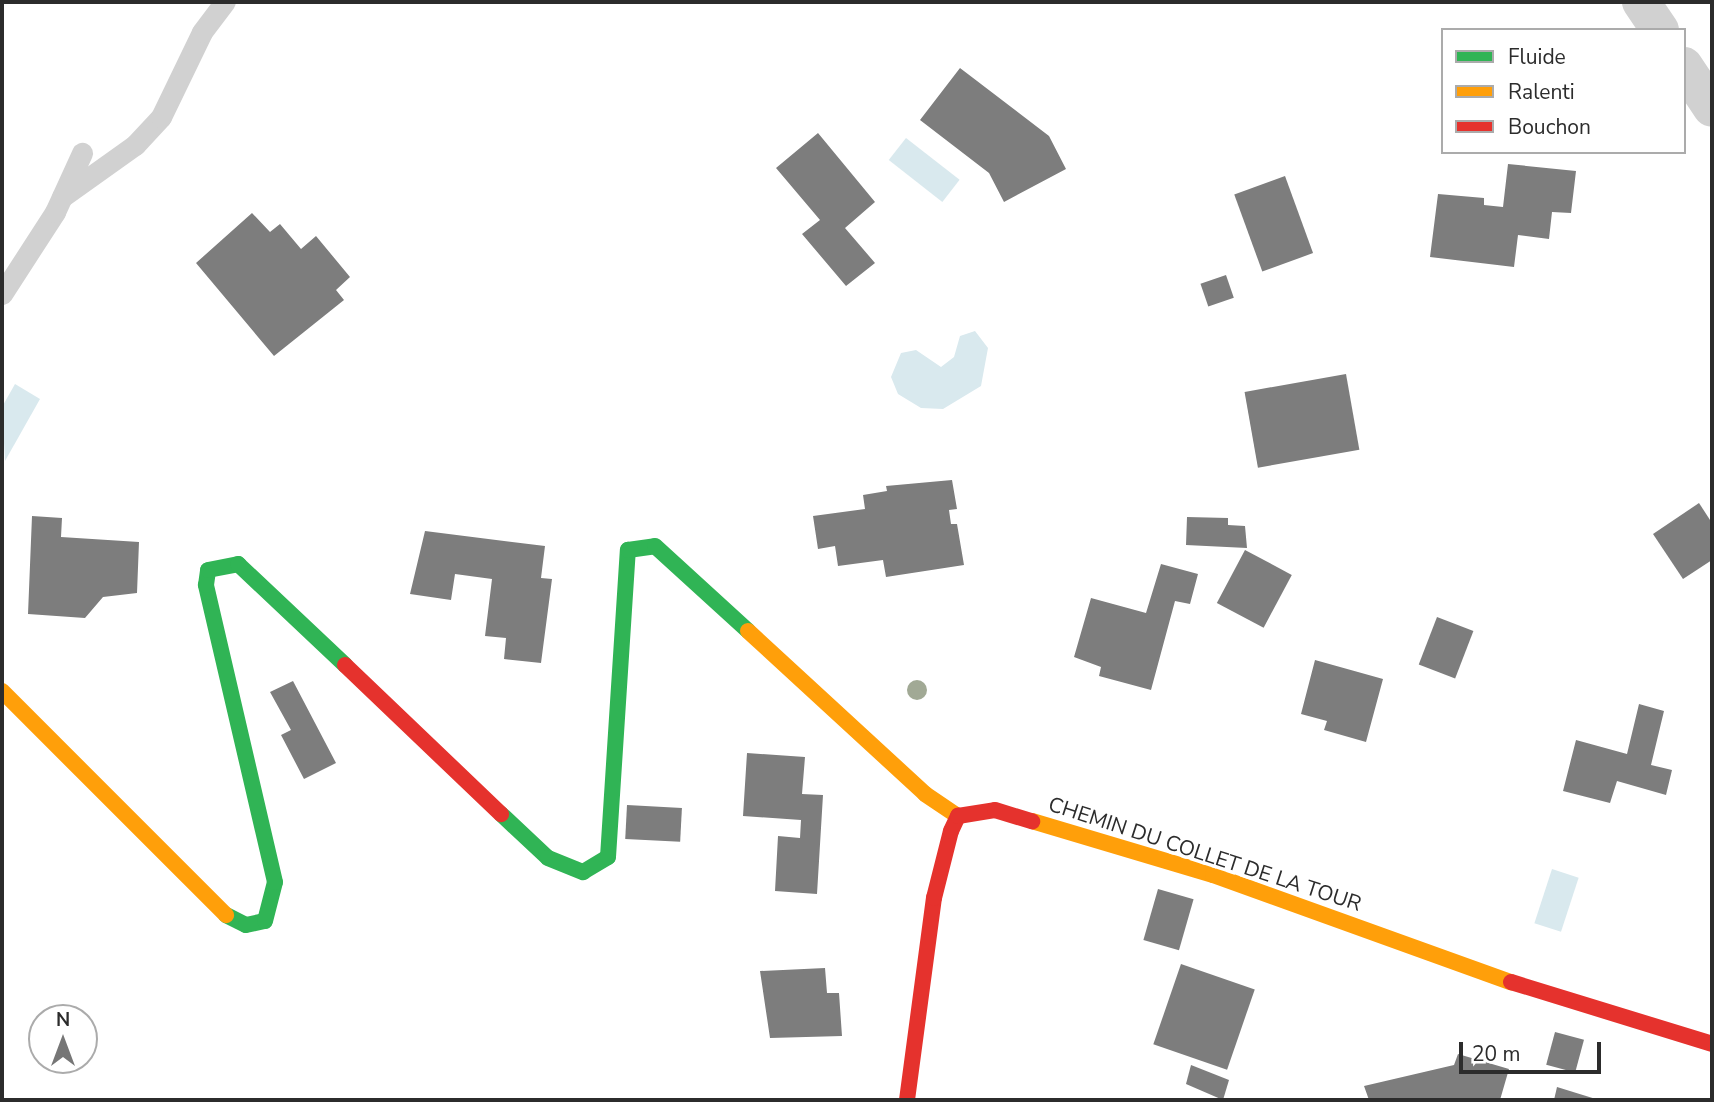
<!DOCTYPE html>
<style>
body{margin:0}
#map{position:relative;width:1714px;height:1102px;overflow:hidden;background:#fff;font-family:"Nunito Sans",sans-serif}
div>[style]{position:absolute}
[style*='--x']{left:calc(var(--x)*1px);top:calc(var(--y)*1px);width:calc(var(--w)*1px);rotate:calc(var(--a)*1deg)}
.water>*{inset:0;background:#d9e9ee;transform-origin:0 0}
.building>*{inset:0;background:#7d7d7d;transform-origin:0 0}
.lane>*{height:21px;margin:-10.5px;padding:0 10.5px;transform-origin:10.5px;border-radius:10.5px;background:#d1d1d1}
.street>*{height:38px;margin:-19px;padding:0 19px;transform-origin:19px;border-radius:19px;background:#d1d1d1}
.fast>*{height:16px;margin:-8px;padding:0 8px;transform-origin:8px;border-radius:8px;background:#30b455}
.slow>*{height:16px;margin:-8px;padding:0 8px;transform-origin:8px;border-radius:8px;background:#ff9f0a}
.jam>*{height:16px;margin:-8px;padding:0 8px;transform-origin:8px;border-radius:8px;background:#e5322d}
.trees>*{width:20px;height:20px;margin:-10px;border-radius:50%;background:#a1a995}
span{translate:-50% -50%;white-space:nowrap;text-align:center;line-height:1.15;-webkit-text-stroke:7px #fff;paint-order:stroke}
.street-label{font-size:21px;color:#2c2c2c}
.frame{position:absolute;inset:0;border:4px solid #2c2c2c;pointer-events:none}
.legend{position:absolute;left:1441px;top:28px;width:245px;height:126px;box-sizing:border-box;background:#fff;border:2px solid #ababab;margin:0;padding:9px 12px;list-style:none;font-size:21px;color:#2c2c2c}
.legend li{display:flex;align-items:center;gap:14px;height:35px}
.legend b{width:35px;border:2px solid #ababab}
.north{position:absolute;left:28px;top:1004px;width:70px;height:70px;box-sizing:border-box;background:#fff;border:2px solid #ababab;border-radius:50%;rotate:0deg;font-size:19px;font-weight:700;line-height:28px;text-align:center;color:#2c2c2c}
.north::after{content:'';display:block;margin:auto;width:24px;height:32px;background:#767676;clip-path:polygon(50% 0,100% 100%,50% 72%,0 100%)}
.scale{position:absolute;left:1459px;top:1042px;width:142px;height:32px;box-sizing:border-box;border:4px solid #2c2c2c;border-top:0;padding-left:9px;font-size:21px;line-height:24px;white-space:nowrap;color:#2c2c2c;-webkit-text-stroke:5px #fff;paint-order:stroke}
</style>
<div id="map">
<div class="water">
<div style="left:906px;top:138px;width:68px;height:28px;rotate:38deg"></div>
<div style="clip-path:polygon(975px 331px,988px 348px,981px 386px,943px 409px,921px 408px,898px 394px,891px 377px,901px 353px,916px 350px,941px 367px,954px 357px,960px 336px)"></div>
<div style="clip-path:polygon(15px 384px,40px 399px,5px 461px,2px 407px)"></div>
<div style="left:1552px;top:869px;width:28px;height:57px;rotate:18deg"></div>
</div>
<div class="building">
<div style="clip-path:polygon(960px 68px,1049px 136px,1066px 169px,1004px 202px,989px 173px,920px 120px)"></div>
<div style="clip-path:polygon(818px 133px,875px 202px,845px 228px,875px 263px,846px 286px,802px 234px,820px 220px,776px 168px)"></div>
<div style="clip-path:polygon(1508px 164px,1576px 171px,1571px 213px,1552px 212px,1549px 239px,1518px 235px,1514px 267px,1430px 257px,1438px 194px,1484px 198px,1484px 205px,1503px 207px)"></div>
<div style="left:1285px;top:176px;width:82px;height:54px;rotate:70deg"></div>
<div style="clip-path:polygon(252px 213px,270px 232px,280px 224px,301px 249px,316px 236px,350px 277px,336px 290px,344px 300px,274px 356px,196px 263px)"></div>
<div style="left:1226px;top:275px;width:24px;height:27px;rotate:71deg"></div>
<div style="left:1346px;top:374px;width:77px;height:103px;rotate:80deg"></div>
<div style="clip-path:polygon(952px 480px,957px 509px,949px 510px,951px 524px,957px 524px,964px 565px,886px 577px,883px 560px,838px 566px,835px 546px,818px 549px,813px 516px,865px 509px,863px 495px,887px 491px,886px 486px)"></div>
<div style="clip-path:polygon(1699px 503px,1712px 523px,1712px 560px,1683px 579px,1653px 534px)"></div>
<div style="clip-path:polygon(32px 516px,62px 518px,61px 537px,139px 542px,137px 593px,103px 597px,85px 618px,28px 614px)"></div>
<div style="clip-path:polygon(1187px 517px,1228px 518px,1228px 525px,1245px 526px,1247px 548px,1186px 545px)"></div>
<div style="clip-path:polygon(425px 531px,545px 546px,541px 578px,552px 579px,541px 663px,504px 659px,506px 638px,485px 636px,492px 579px,455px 574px,451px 600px,410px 594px)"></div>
<div style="left:1245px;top:550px;width:53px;height:60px;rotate:28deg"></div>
<div style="clip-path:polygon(1161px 564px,1198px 574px,1190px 604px,1175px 601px,1151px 690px,1099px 676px,1101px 667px,1074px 657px,1091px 598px,1146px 613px)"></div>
<div style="left:1437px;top:617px;width:39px;height:51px;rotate:21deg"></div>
<div style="clip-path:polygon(1315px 660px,1383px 679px,1366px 742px,1324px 730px,1327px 721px,1301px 714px)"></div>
<div style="clip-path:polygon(293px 681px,336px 763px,304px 779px,281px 735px,291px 730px,270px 692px)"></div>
<div style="clip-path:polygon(1639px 704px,1664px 711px,1651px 765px,1672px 770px,1666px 795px,1617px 781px,1610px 803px,1563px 791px,1576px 740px,1627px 754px)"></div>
<div style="clip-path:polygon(747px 753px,805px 757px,802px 794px,823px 795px,817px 894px,775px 891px,778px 836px,800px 838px,801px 820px,743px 816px)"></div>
<div style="left:627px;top:805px;width:55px;height:34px;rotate:3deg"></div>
<div style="left:1158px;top:889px;width:37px;height:53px;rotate:16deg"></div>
<div style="left:1181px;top:964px;width:78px;height:85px;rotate:19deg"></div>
<div style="clip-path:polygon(825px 968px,827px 993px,839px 993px,842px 1036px,770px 1038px,760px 971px)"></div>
<div style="left:1555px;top:1032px;width:30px;height:34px;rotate:15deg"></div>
<div style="clip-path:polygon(1458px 1054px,1509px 1069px,1500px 1100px,1369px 1100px,1364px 1086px,1454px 1065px)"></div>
<div style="clip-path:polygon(1191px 1065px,1229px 1080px,1223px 1100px,1186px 1084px)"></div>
<div style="clip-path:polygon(1557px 1087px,1599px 1100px,1554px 1100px)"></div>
</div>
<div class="lane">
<div style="--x:62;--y:197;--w:90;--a:-35.5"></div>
<div style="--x:135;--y:145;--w:38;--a:-47"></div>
<div style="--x:161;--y:117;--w:94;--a:-64.2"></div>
<div style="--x:202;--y:32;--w:38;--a:-53"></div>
<div style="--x:2;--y:294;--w:98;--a:-57.1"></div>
<div style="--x:55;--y:212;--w:65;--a:-65.4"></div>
</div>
<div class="street">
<div style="--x:1641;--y:2;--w:34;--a:56"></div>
<div style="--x:1684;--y:66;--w:50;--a:56.3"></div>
</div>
<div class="fast">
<div style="--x:501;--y:814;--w:64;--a:43.1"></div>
<div style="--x:548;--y:858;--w:38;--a:22"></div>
<div style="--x:583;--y:872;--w:29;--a:-31"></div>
<div style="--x:608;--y:857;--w:308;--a:-86.3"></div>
<div style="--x:628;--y:550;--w:27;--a:-8"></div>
<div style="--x:655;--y:546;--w:126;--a:42.4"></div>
<div style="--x:226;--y:915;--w:22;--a:27"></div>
<div style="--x:246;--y:925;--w:19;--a:-12"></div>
<div style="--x:265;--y:921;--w:40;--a:-75.6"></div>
<div style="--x:275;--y:882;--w:305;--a:-103.1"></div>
<div style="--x:206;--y:585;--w:15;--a:-82"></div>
<div style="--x:208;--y:570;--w:31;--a:-11"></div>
<div style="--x:238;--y:564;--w:147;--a:43.3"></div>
</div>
<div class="slow">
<div style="--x:748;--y:631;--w:241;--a:42.6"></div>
<div style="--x:925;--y:794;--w:40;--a:34"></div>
<div style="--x:2;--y:691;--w:317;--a:45"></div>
<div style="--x:1032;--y:821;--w:189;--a:16.6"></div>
<div style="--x:1213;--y:875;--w:317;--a:19.8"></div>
</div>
<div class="jam">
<div style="--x:345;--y:665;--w:216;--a:43.7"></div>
<div style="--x:1511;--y:982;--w:210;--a:17.1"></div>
<div style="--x:907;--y:1100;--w:204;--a:-82.4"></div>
<div style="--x:934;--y:898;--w:69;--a:-75.8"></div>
<div style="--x:951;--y:831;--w:17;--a:-65"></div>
<div style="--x:958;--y:816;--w:37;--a:-9"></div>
<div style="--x:995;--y:810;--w:39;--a:17"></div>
</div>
<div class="trees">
<div style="left:917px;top:690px"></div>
</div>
<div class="street-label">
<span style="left:1205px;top:854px;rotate:18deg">CHEMIN DU COLLET DE LA TOUR</span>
</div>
<div class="frame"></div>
<ul class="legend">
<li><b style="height:9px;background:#30b455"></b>Fluide</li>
<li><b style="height:9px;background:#ff9f0a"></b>Ralenti</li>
<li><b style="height:9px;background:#e5322d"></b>Bouchon</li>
</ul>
<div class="north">N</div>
<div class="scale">20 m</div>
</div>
